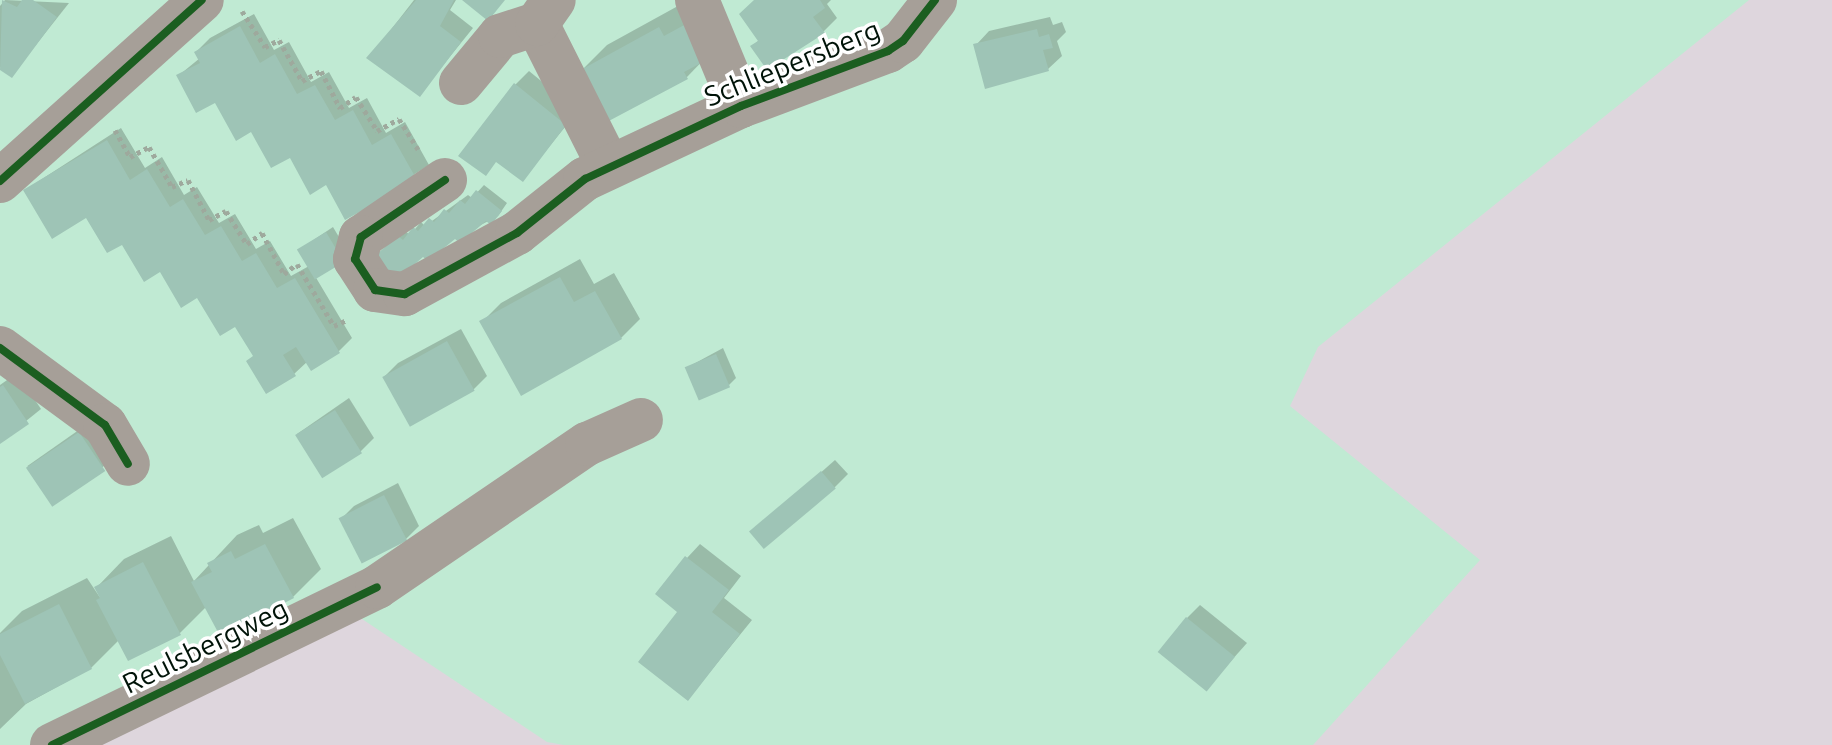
<!DOCTYPE html>
<style>
body{margin:0}
#map{position:relative;width:1832px;height:745px;overflow:hidden;background:#c0ead3;font-family:Ubuntu,sans-serif}
div>[style]{position:absolute}
[style*='--x']{left:calc(var(--x)*1px);top:calc(var(--y)*1px);width:calc(var(--w)*1px);rotate:calc(var(--a)*1deg)}
.green>*{inset:0;background:#ded6dd}
.shadow>*{inset:0;background:#0003;transform-origin:0 0}
.building>*{inset:0;background:#9ec4b6;transform-origin:0 0}
.path>*{height:5px;margin-top:-2.5px;transform-origin:0;background:repeating-linear-gradient(90deg,#9ea99d 0 4px,transparent 0 8px)}
.minor>*{height:44px;margin:-22px;padding:0 22px;transform-origin:22px;border-radius:22px;background:#a69f98}
.cycleway>*{height:8px;margin:-4px;padding:0 4px;transform-origin:4px;border-radius:4px;background:#1b5e20}
span{translate:-50% -50%;white-space:nowrap;text-align:center;line-height:1.15;-webkit-text-stroke:7px #fff;paint-order:stroke}
.street-label{font-size:28px;color:#001308}
</style>
<div id="map">
<div class="green">
<div style="clip-path:polygon(1749px 0,1832px 0,1832px 745px,1313px 745px,1480px 560px,1290px 406px,1318px 347px)"></div>
<div style="clip-path:polygon(353px 613px,547px 742px,564px 745px,56px 745px)"></div>
</div>
<div class="shadow">
<div style="clip-path:polygon(5px 0,69px 3px,12px 75px,0 67px,0 6px)"></div>
<div style="clip-path:polygon(414px 0,456px 0,450px 10px,473px 28px,419px 95px,369px 58px)"></div>
<div style="clip-path:polygon(756px 0,831px 0,827px 4px,837px 18px,824px 31px,753px 46px,759px 40px)"></div>
<div style="clip-path:polygon(687px 1px,714px 49px,687px 77px,579px 73px,607px 45px)"></div>
<div style="clip-path:polygon(254px 14px,274px 50px,289px 42px,311px 82px,329px 72px,349px 108px,367px 98px,386px 133px,405px 122px,429px 165px,346px 217px,327px 183px,178px 76px,200px 58px,196px 52px,210px 38px)"></div>
<div style="clip-path:polygon(1050px 17px,1053px 25px,1062px 22px,1066px 32px,1057px 41px,1062px 56px,1048px 69px,976px 45px,989px 31px)"></div>
<div style="clip-path:polygon(529px 71px,578px 111px,523px 179px,497px 160px,515px 85px)"></div>
<div style="clip-path:polygon(121px 128px,145px 168px,162px 157px,184px 195px,197px 187px,219px 223px,235px 214px,256px 249px,270px 241px,291px 276px,309px 266px,300px 249px,333px 227px,349px 254px,315px 276px,352px 338px,339px 351px,308px 361px,294px 374px,255px 355px,236px 324px,86px 216px,25px 190px)"></div>
<div style="clip-path:polygon(484px 185px,507px 203px,498px 216px,423px 255px,374px 258px,405px 231px,410px 235px,421px 222px,425px 226px,468px 195px,472px 198px)"></div>
<div style="clip-path:polygon(580px 259px,594px 284px,614px 273px,640px 319px,621px 338px,482px 322px,501px 303px)"></div>
<div style="clip-path:polygon(461px 329px,487px 376px,473px 390px,384px 377px,398px 363px)"></div>
<div style="clip-path:polygon(723px 348px,736px 378px,729px 385px,688px 367px)"></div>
<div style="clip-path:polygon(17px 373px,41px 409px,0 442px,0 385px)"></div>
<div style="clip-path:polygon(349px 398px,374px 438px,360px 452px,297px 434px)"></div>
<div style="left:93px;top:420px;width:44px;height:80px;rotate:55deg"></div>
<div style="clip-path:polygon(835px 460px,848px 474px,834px 488px,767px 520px)"></div>
<div style="clip-path:polygon(398px 483px,419px 526px,406px 539px,341px 519px,354px 506px)"></div>
<div style="clip-path:polygon(293px 518px,321px 569px,293px 597px,206px 607px,179px 634px,119px 640px,91px 668px,26px 704px,0 729px,0 633px,22px 611px,87px 578px,105px 605px,97px 587px,124px 559px,171px 536px,194px 581px,237px 535px,259px 525px,263px 533px)"></div>
<div style="clip-path:polygon(700px 544px,741px 576px,724px 598px,752px 620px,688px 699px,680px 612px,687px 558px)"></div>
<div style="clip-path:polygon(1200px 605px,1247px 643px,1206px 689px,1187px 618px)"></div>
</div>
<div class="building">
<div style="clip-path:polygon(2px 0,17px 7px,22px 0,33px 0,57px 17px,12px 78px,0 70px)"></div>
<div style="clip-path:polygon(416px 0,454px 0,440px 26px,461px 42px,420px 97px,366px 58px)"></div>
<div style="clip-path:polygon(462px 0,505px 0,488px 21px)"></div>
<div style="clip-path:polygon(754px 0,820px 0,825px 8px,813px 17px,825px 33px,767px 70px,750px 46px,758px 41px,739px 14px)"></div>
<div style="clip-path:polygon(686px 24px,703px 62px,684px 72px,688px 79px,605px 123px,577px 72px,659px 27px,664px 36px)"></div>
<div style="clip-path:polygon(240px 26px,260px 63px,275px 54px,297px 94px,315px 85px,335px 120px,353px 110px,372px 145px,391px 134px,417px 180px,345px 220px,326px 185px,310px 195px,290px 158px,271px 168px,251px 132px,236px 141px,215px 103px,196px 113px,176px 75px,200px 63px,194px 52px)"></div>
<div style="clip-path:polygon(1037px 29px,1039px 37px,1049px 34px,1053px 48px,1043px 50px,1049px 71px,985px 89px,973px 44px)"></div>
<div style="clip-path:polygon(514px 83px,566px 125px,523px 182px,496px 162px,486px 176px,458px 156px)"></div>
<div style="clip-path:polygon(107px 140px,130px 180px,147px 169px,170px 207px,183px 199px,205px 235px,221px 226px,242px 261px,256px 253px,277px 288px,295px 278px,340px 353px,311px 371px,296px 347px,283px 355px,296px 376px,266px 394px,246px 361px,253px 356px,235px 327px,220px 336px,197px 298px,181px 308px,160px 272px,144px 282px,122px 245px,107px 253px,86px 218px,52px 239px,23px 190px)"></div>
<div style="clip-path:polygon(476px 190px,502px 211px,491px 225px,486px 221px,460px 243px,455px 239px,428px 261px,423px 257px,398px 279px,371px 259px,398px 236px,403px 240px,413px 227px,418px 231px,429px 218px,434px 222px,444px 209px,449px 213px,460px 200px,465px 204px)"></div>
<div style="left:326px;top:232px;width:35px;height:34px;rotate:59deg"></div>
<div style="clip-path:polygon(560px 277px,574px 302px,595px 291px,622px 339px,521px 396px,479px 321px)"></div>
<div style="left:447px;top:341px;width:57px;height:74px;rotate:61deg"></div>
<div style="left:716px;top:354px;width:36px;height:34px;rotate:67deg"></div>
<div style="clip-path:polygon(3px 385px,29px 424px,0 444px,0 387px)"></div>
<div style="left:335px;top:410px;width:51px;height:47px;rotate:58deg"></div>
<div style="left:79px;top:432px;width:47px;height:64px;rotate:56deg"></div>
<div style="left:821px;top:471px;width:23px;height:94px;rotate:50deg"></div>
<div style="left:384px;top:495px;width:51px;height:51px;rotate:63deg"></div>
<div style="clip-path:polygon(265px 544px,294px 598px,220px 636px,191px 582px,212px 572px,207px 563px,231px 551px,235px 559px)"></div>
<div style="clip-path:polygon(685px 556px,729px 590px,712px 612px,740px 634px,688px 701px,638px 662px,677px 612px,655px 594px)"></div>
<div style="clip-path:polygon(143px 562px,181px 635px,128px 661px,96px 600px,100px 598px,94px 587px)"></div>
<div style="clip-path:polygon(59px 604px,92px 669px,25px 704px,0 655px,0 634px)"></div>
<div style="left:1186px;top:617px;width:63px;height:45px;rotate:39deg"></div>
</div>
<div class="path">
<div style="--x:242;--y:11;--w:43;--a:57.4"></div>
<div style="--x:265;--y:47;--w:16;--a:-27"></div>
<div style="--x:279;--y:40;--w:47;--a:60.7"></div>
<div style="--x:302;--y:81;--w:21;--a:-28"></div>
<div style="--x:321;--y:71;--w:42;--a:62.8"></div>
<div style="--x:340;--y:108;--w:19;--a:-35"></div>
<div style="--x:356;--y:97;--w:40;--a:58"></div>
<div style="--x:377;--y:131;--w:25;--a:-29"></div>
<div style="--x:399;--y:119;--w:36;--a:58"></div>
<div style="--x:115;--y:130;--w:31;--a:61"></div>
<div style="--x:130;--y:157;--w:21;--a:-28"></div>
<div style="--x:149;--y:147;--w:46;--a:60.1"></div>
<div style="--x:172;--y:187;--w:17;--a:-24"></div>
<div style="--x:188;--y:180;--w:45;--a:62.3"></div>
<div style="--x:209;--y:220;--w:19;--a:-28"></div>
<div style="--x:226;--y:211;--w:39;--a:58"></div>
<div style="--x:247;--y:244;--w:19;--a:-36"></div>
<div style="--x:262;--y:233;--w:47;--a:61.8"></div>
<div style="--x:284;--y:274;--w:16;--a:-38"></div>
<div style="--x:297;--y:264;--w:72;--a:59.2"></div>
<div style="--x:334;--y:326;--w:14;--a:-25"></div>
</div>
<div class="minor">
<div style="--x:697;--y:0;--w:115;--a:67.5"></div>
<div style="--x:537;--y:24;--w:160;--a:63.3"></div>
<div style="--x:461;--y:83;--w:61;--a:-50.3"></div>
<div style="--x:500;--y:36;--w:39;--a:-18"></div>
<div style="--x:537;--y:24;--w:29;--a:-55"></div>
<div style="--x:445;--y:180;--w:102;--a:145.8"></div>
<div style="--x:361;--y:237;--w:23;--a:105"></div>
<div style="--x:355;--y:259;--w:37;--a:57"></div>
<div style="--x:375;--y:290;--w:30;--a:8"></div>
<div style="--x:405;--y:294;--w:128;--a:-28.6"></div>
<div style="--x:517;--y:233;--w:87;--a:-38.5"></div>
<div style="--x:585;--y:179;--w:172;--a:-25.1"></div>
<div style="--x:741;--y:106;--w:157;--a:-20.5"></div>
<div style="--x:888;--y:51;--w:18;--a:-34"></div>
<div style="--x:903;--y:41;--w:52;--a:-52"></div>
<div style="--x:0;--y:181;--w:271;--a:-41.9"></div>
<div style="--x:0;--y:348;--w:130;--a:36.3"></div>
<div style="--x:105;--y:425;--w:45;--a:59.5"></div>
<div style="--x:52;--y:745;--w:361;--a:-25.9"></div>
<div style="--x:377;--y:587;--w:254;--a:-34.3"></div>
<div style="--x:587;--y:444;--w:59;--a:-24"></div>
</div>
<div class="cycleway">
<div style="--x:445;--y:180;--w:102;--a:145.8"></div>
<div style="--x:361;--y:237;--w:23;--a:105"></div>
<div style="--x:355;--y:259;--w:37;--a:57"></div>
<div style="--x:375;--y:290;--w:30;--a:8"></div>
<div style="--x:405;--y:294;--w:128;--a:-28.6"></div>
<div style="--x:517;--y:233;--w:87;--a:-38.5"></div>
<div style="--x:585;--y:179;--w:172;--a:-25.1"></div>
<div style="--x:741;--y:106;--w:157;--a:-20.5"></div>
<div style="--x:888;--y:51;--w:18;--a:-34"></div>
<div style="--x:903;--y:41;--w:52;--a:-52"></div>
<div style="--x:0;--y:181;--w:271;--a:-41.9"></div>
<div style="--x:0;--y:348;--w:130;--a:36.3"></div>
<div style="--x:105;--y:425;--w:45;--a:59.5"></div>
<div style="--x:52;--y:745;--w:361;--a:-25.9"></div>
</div>
<div class="street-label">
<span style="left:792px;top:63px;rotate:-22deg">Schliepersberg</span>
<span style="left:205px;top:646px;rotate:-26deg">Reulsbergweg</span>
</div>
</div>
